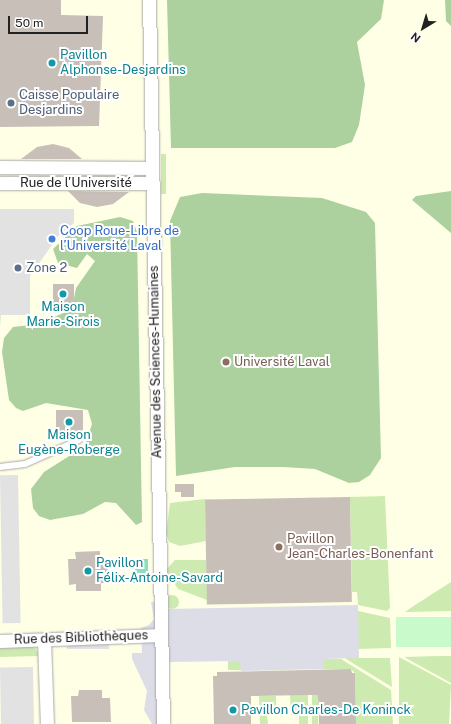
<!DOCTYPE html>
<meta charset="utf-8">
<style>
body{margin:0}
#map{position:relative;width:451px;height:724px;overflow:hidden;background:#f2efe9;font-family:"Public Sans",sans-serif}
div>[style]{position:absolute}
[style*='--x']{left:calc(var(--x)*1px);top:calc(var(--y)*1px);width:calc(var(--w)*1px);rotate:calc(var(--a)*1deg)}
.education>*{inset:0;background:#ffffe5;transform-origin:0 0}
.grass>*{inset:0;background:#cdebb0;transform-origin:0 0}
.round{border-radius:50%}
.forest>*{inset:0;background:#add19e}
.park>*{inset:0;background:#c8facc;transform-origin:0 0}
.pitch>*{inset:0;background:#88e0be;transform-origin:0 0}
.parking>*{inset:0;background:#e2e2e2;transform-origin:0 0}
.plaza>*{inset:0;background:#dddde8}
.building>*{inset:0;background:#c7bfb8;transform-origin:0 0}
.roads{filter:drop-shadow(0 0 1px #a9a9a9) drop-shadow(0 0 1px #a9a9a9)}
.lane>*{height:6px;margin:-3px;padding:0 3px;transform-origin:3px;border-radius:3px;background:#fff}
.street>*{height:13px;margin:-6.5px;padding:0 6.5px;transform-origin:6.5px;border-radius:6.5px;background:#fff}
.dots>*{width:11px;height:11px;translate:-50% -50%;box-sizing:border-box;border:2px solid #fff;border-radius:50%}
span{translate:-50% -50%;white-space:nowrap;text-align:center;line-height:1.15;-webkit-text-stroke:4px #fff;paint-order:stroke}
.culture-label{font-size:13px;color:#0d838f}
.left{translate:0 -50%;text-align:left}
.service-label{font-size:13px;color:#4e5e75}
.street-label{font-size:13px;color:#222}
.shop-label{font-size:13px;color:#366cbe}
.education-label{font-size:13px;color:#785e54}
.north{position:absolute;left:403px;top:8px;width:40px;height:40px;-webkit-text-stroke:3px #fff;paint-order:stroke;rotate:218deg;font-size:11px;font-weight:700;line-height:16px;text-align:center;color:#222}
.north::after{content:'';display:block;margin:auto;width:14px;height:18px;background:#222;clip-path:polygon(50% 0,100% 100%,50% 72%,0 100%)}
.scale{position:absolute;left:8px;top:16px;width:80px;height:18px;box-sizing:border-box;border:2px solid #222;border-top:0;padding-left:5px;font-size:12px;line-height:14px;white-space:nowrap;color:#222;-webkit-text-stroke:3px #fff;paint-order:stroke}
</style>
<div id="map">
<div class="education">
<div style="left:0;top:0;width:451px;height:724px"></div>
</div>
<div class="grass">
<div style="left:161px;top:154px;width:5px;height:40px"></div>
<div style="clip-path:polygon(385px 496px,390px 608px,387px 611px,358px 605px,357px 592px,352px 592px,350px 497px)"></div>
<div style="clip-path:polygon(205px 499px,206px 541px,180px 546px,169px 542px,166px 533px,170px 503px)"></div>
<div style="clip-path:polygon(175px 560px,206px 560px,207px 600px,178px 589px,166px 570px)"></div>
<div style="clip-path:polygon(451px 582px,451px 611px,405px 612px,412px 607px)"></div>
<div class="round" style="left:165px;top:595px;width:14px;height:14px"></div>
<div style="clip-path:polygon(358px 611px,390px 618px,391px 648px,358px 649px)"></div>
<div style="clip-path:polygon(0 646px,34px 646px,40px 656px,0 657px)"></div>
<div style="clip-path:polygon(451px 656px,451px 683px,404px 657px,439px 656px)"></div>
<div style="clip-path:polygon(399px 657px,451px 685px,449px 724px,399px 724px)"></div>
<div style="clip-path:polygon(390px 658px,392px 687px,346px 659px,346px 658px)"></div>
<div style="clip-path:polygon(324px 659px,341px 659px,391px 690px,393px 724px,356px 724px,355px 673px,351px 669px,324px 669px)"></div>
<div style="left:228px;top:661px;width:13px;height:9px"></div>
<div style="clip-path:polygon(290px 695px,308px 695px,308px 724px,299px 724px,299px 715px,291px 715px)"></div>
<div style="left:312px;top:695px;width:6px;height:29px"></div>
<div style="clip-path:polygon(259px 696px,276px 696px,276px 715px,267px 715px,268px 724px,260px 724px)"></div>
</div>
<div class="forest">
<div style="clip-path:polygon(167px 0,384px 0,381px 19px,357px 42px,365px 85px,359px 125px,352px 142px,335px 148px,171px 148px)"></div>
<div style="clip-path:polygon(445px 0,451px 0,451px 26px,446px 21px)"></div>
<div style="clip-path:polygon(451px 191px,451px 233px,412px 200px,416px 196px)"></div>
<div style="clip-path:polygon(202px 193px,322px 198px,366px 212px,375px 223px,381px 458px,370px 475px,359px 482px,349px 483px,315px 469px,283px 467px,235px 467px,176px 476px,170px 221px,180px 197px)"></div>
<div style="clip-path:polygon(120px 217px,133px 221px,137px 232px,142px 522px,136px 525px,116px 503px,105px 502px,83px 514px,50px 520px,39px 516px,33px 508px,31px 489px,44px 472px,85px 446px,92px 424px,88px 410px,46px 403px,23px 411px,16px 408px,9px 400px,2px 352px,4px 338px,13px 327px,39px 324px,72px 309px,76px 288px,95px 261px,87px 254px,77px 268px,58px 263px,53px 249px,77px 226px)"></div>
</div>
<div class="park">
<div style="left:451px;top:617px;width:30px;height:55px;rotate:90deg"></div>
</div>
<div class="pitch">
<div style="left:133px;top:559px;width:15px;height:24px"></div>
</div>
<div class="parking">
<div style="clip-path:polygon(0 209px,74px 209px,74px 223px,59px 235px,30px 276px,30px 315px,1px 315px,0 327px)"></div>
<div style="left:18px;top:475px;width:148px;height:18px;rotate:89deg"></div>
<div style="left:109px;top:640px;width:9px;height:42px;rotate:90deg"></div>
<div style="left:33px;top:667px;width:57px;height:33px;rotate:89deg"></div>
</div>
<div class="plaza">
<div style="clip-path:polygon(151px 602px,167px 602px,167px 609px,358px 605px,359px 658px,324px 659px,324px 669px,241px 671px,240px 661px,168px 662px,169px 724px,152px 724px,144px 710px,147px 691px,132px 659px,132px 653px,142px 653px,141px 628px,149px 625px,154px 619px)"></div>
</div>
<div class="building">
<div style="clip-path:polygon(0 0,61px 0,61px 15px,103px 16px,99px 126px,0 127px)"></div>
<div style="clip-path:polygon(53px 144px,69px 148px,82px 159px,21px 159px,37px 147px)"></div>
<div style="clip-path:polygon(68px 191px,129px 192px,113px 204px,97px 207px,80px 203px)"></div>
<div style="left:74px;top:284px;width:20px;height:21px;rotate:90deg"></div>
<div style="left:56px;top:410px;width:27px;height:23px"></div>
<div style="clip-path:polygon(175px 484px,194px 484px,194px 497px,181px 497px,181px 492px,175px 492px)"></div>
<div style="left:350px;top:497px;width:105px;height:145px;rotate:89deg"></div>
<div style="clip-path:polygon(100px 551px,100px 559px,107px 559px,108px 583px,101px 583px,101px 591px,76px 591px,76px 584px,69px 585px,68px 559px,76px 559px,75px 552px)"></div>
<div style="clip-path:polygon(351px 669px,352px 673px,355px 673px,356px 724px,319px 724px,318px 695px,308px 695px,251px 696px,251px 724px,214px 724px,213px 676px,217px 676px,217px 672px)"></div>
<div style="clip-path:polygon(79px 690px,102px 690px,102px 698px,110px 698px,111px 722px,72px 722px,71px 696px,78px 696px)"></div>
</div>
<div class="roads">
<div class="lane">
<div style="--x:0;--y:467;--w:25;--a:-7"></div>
<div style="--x:25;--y:464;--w:59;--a:-24"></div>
</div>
<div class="street">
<div style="--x:149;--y:0;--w:724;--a:88.89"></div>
<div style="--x:0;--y:167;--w:152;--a:0.4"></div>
<div style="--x:0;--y:183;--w:153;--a:0"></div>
<div style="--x:44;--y:640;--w:84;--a:88"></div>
<div style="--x:0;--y:641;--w:161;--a:-2.1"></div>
</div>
</div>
<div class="dots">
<div style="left:52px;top:63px;background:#0f9aa8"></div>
<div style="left:11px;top:103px;background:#5c6f8a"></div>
<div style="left:52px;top:239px;background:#3f7fe0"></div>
<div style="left:18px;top:268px;background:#5c6f8a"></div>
<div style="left:63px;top:294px;background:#0f9aa8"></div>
<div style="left:226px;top:362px;background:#8d6e63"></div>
<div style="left:69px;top:422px;background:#0f9aa8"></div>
<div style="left:279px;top:547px;background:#8d6e63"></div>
<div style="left:88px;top:571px;background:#0f9aa8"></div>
<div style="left:233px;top:710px;background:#0f9aa8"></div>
</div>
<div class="culture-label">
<span class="left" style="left:60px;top:63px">Pavillon<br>Alphonse-Desjardins</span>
<span style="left:63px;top:315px">Maison<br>Marie-Sirois</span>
<span style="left:69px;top:443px">Maison<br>Eugène-Roberge</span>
<span class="left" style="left:96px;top:571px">Pavillon<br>Félix-Antoine-Savard</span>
<span class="left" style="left:241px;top:710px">Pavillon Charles-De Koninck</span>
</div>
<div class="service-label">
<span class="left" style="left:19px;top:103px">Caisse Populaire<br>Desjardins</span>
<span class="left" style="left:26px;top:268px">Zone 2</span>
</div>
<div class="street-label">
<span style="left:76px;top:183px">Rue de l'Université</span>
<span style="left:156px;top:362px;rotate:-91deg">Avenue des Sciences-Humaines</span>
<span style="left:81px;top:638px;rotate:-2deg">Rue des Bibliothèques</span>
</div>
<div class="shop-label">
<span class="left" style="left:60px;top:239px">Coop Roue-Libre de<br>l’Université Laval</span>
</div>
<div class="education-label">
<span class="left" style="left:234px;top:362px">Université Laval</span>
<span class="left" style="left:287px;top:547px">Pavillon<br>Jean-Charles-Bonenfant</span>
</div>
<div class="north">N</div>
<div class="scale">50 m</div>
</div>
